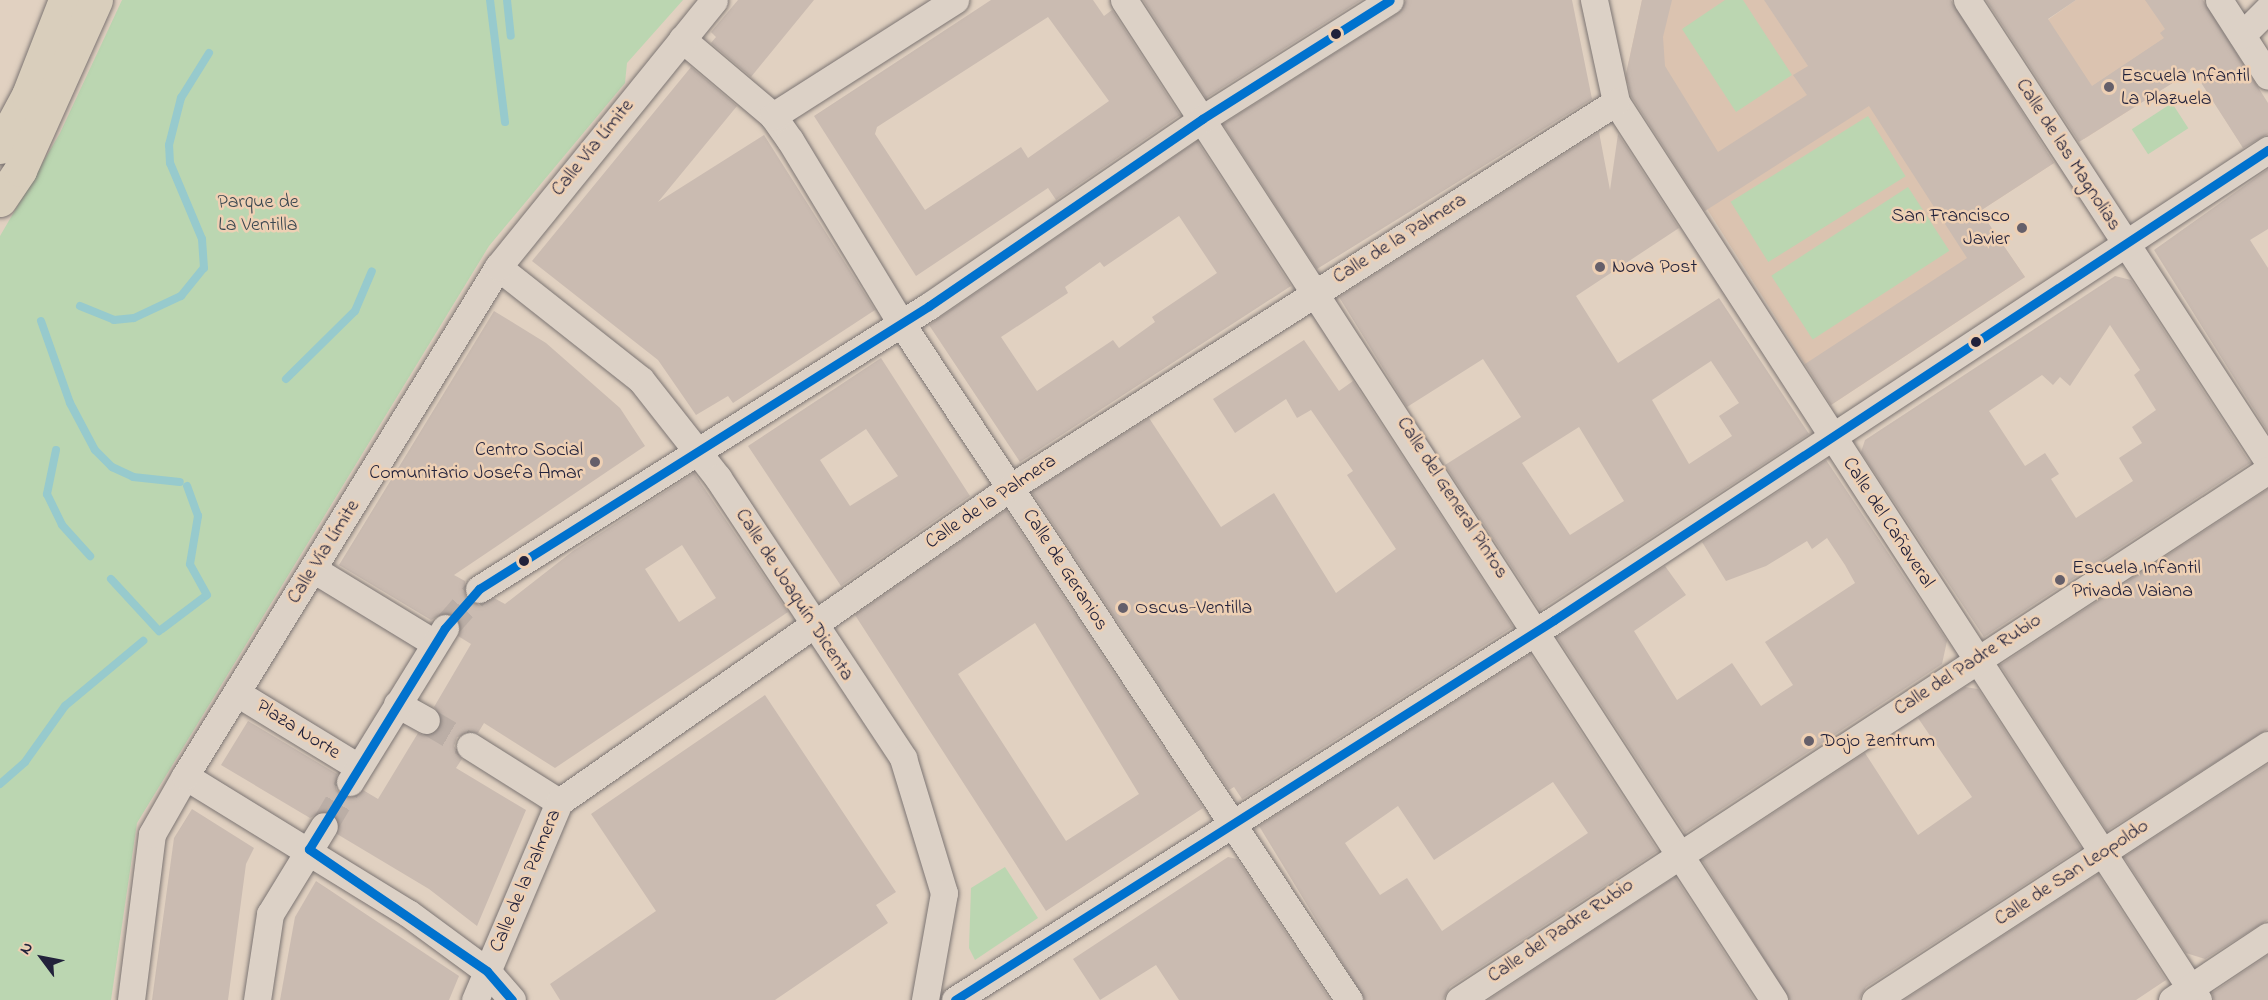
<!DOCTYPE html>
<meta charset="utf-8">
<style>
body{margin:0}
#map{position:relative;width:2268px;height:1000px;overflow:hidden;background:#e1d1c1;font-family:"Indie Flower",sans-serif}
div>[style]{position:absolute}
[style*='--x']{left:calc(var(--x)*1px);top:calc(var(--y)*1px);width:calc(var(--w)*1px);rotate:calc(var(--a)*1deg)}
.built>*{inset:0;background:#dbc3b0}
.green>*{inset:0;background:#bbd6b1;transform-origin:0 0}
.stream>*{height:8px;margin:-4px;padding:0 4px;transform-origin:4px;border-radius:4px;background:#97cacd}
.building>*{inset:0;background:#cabbb1}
.minor-tunnel>*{height:27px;margin-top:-13.5px;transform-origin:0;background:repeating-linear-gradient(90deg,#bbaea6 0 27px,transparent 0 41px)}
.roads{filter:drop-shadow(0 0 2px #7c7573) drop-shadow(0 0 2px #7c7573)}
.minor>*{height:27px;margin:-13.5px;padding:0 13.5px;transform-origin:13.5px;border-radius:13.5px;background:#dcd1c6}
.primary>*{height:33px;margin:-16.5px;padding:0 16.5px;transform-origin:16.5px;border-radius:16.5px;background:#d9cebc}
.bus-1>*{height:9px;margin:-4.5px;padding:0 4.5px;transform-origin:4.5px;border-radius:4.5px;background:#0072ce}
.dots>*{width:16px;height:16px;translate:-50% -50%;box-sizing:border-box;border:3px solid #eed0b4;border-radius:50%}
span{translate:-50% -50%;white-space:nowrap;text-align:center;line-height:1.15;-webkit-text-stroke:5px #eed0b4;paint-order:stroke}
.poi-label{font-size:20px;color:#22223b}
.left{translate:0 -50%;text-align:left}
.right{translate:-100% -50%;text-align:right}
.street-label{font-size:20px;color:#22223b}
.park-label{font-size:20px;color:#3a4750}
.north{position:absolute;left:12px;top:928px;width:60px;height:60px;-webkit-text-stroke:4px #eed0b4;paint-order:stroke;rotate:302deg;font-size:16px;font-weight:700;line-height:24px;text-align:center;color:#22223b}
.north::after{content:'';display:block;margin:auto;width:21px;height:27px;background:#22223b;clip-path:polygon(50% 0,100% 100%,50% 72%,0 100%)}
</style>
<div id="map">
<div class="built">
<div style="clip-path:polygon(1642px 0,1947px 0,2054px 163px,1980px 211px,2025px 277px,1831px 405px,1625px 79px)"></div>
<div style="clip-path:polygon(2076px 0,2199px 0,2241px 144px,2193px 70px,2084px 139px,2019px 40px)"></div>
</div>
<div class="green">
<div style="clip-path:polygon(122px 0,683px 0,627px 63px,625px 83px,489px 246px,137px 823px,111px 1000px,0 1000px,0 236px,60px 133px)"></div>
<div style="clip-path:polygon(1725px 0,1743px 0,1792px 75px,1736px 112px,1682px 29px)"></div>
<div style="left:2172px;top:103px;width:30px;height:48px;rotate:57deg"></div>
<div style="left:1868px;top:116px;width:71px;height:162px;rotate:58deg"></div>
<div style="left:1908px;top:187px;width:76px;height:163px;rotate:57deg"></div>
<div style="clip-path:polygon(1005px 867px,1038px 918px,975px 960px,969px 948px,971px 888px)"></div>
</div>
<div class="stream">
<div style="--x:490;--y:0;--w:123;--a:83"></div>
<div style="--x:507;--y:0;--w:36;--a:84"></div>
<div style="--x:80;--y:306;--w:37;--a:22"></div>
<div style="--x:114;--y:320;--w:20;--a:-6"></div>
<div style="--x:134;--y:318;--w:52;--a:-25.1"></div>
<div style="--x:181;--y:296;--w:36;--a:-51"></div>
<div style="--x:204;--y:268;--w:29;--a:-94"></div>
<div style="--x:202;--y:239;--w:82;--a:-112.8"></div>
<div style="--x:170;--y:163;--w:18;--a:-93"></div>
<div style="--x:169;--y:145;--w:49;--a:-75.7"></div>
<div style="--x:181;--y:98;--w:53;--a:-58.1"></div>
<div style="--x:41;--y:321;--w:87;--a:70.5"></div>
<div style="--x:70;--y:403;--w:53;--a:62"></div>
<div style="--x:95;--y:450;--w:24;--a:45"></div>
<div style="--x:112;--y:467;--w:23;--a:25"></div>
<div style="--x:133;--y:477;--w:47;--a:6.1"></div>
<div style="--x:286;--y:379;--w:97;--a:-44.6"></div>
<div style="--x:355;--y:311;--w:43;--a:-67"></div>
<div style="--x:56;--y:450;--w:45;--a:101.6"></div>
<div style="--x:47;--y:494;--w:34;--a:64"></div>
<div style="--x:62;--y:525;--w:42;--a:47.9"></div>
<div style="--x:111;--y:579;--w:71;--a:47.3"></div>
<div style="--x:162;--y:629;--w:56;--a:-37.1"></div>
<div style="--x:207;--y:595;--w:35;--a:-119"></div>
<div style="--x:190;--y:564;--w:49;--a:-80.5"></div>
<div style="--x:198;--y:516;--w:32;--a:-110"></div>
<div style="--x:0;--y:784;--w:33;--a:-41"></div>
<div style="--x:25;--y:762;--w:69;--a:-54.5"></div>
<div style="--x:65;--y:706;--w:102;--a:-39.8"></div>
</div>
<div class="building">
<div style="clip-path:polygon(738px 0,814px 0,751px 77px,711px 43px,716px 37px,711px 32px)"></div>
<div style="clip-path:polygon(evenodd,991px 0,1093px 0,1104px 16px,1112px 10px,1180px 115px,1056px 200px,1048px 188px,916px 276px,814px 116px,991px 0,1048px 17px,1109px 101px,1028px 158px,1021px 147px,925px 210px,875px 134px,877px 127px,1048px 17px)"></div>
<div style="clip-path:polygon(1143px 0,1361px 0,1206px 98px)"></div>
<div style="clip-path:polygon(1406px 0,1572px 0,1592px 99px,1317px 269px,1223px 124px,1398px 13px)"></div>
<div style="clip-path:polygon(1642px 0,1672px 0,1663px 37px,1665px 66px,1718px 152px,1807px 95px,1793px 75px,1808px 66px,1764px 0,1951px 0,2054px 163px,1980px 211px,2025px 277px,1831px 405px,1805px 364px,1967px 258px,1869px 106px,1705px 211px,1631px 96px,1626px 74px)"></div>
<div style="clip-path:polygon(1986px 0,2076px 0,2048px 19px,2092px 86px,2164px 38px,2160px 33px,2165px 29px,2145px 0,2203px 0,2268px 103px,2268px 134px,2243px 148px,2193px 70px,2079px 142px)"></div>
<div style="clip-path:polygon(691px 67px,737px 106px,658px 202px,764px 135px,875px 310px,733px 403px,728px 396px,696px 415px,658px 360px,532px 261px)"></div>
<div style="clip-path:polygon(evenodd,1599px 132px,1610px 190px,1618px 134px,1679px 228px,1576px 296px,1618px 363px,1719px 298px,1809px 434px,1540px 610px,1445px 465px,1521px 417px,1483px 359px,1407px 407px,1339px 297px,1599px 132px,1711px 361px,1739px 403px,1719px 416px,1732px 436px,1689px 464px,1652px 400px,1711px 361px,1599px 132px,1579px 427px,1624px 501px,1570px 535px,1522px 463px,1579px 427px)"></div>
<div style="clip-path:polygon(evenodd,1197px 141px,1291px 286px,1020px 462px,929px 325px,1197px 141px,1179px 216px,1217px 273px,1152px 317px,1155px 322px,1119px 348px,1113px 340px,1037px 391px,1001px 337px,1068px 293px,1065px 287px,1100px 262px,1104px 267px,1179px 216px)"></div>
<div style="clip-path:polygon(2268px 169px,2268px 229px,2250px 240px,2268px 268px,2268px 432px,2154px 250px)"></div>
<div style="clip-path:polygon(evenodd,2115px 276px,2131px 280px,2250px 463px,1984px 637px,1861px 452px,1865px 440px,2115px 276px,2110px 325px,2140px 370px,2134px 375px,2156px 410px,2132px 427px,2142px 443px,2119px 458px,2133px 481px,2076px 518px,2051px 479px,2059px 474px,2045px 453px,2025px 466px,1989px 411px,2042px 375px,2053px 385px,2060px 377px,2070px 386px,2110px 325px)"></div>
<div style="clip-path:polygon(evenodd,494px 311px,546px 343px,620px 408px,645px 446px,454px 575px,465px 581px,466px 598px,479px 605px,494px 598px,505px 604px,573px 551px,694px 473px,788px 612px,555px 768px,484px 723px,478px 733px,457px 737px,454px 746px,462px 759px,456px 768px,526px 810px,477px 926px,429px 889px,337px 834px,333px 813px,324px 810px,310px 818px,221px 765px,248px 721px,337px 774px,336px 789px,342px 796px,363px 790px,378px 799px,418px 733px,427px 736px,439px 728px,442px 719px,434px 707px,471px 644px,458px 636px,459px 620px,445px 612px,431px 620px,339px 565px,494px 311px,682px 545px,716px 598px,679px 622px,645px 569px,682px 545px)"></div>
<div style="clip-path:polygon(1304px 340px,1339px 391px,1353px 381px,1513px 627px,1242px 799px,1234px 787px,1229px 790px,1032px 492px,1149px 418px,1221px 527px,1274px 493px,1336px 593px,1396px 549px,1347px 475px,1353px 471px,1311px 410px,1297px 418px,1286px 399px,1235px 433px,1213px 399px)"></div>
<div style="clip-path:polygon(evenodd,881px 358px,970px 496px,841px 586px,748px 446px,881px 358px,866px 429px,898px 476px,850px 506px,820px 460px,866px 429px)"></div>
<div style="clip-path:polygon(1826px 460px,1947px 641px,1942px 664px,1685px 833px,1557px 637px,1665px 566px,1686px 595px,1634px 631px,1677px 700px,1732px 663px,1761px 706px,1793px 685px,1765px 642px,1855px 583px,1845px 565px,1827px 538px,1812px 549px,1807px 541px,1766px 566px,1726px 581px,1702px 542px)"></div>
<div style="clip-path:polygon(2268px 489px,2268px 729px,2107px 831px,2000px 665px)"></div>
<div style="clip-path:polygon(evenodd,1006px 510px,1203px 808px,1046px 911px,855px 615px,1006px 510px,1035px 623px,1139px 794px,1066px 841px,958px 674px,1035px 623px)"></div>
<div style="clip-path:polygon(evenodd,1530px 654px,1658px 851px,1450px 987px,1443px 1000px,1365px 1000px,1259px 826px,1530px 654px,1553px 782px,1588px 833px,1442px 931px,1407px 878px,1380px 895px,1345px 843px,1398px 806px,1434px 860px,1553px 782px)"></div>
<div style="clip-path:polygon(1965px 687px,1978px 689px,2081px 848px,1866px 987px,1859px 1000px,1790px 1000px,1702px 860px,1865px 753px,1918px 835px,1972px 797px,1918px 718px)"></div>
<div style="clip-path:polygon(765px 695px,896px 892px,876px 905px,888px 923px,775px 1000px,560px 1000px,550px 984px,656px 911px,591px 814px)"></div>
<div style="clip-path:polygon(2268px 764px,2268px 920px,2205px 959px,2186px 953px,2124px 857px)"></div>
<div style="clip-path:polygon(192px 809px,254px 848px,246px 864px,228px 1000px,152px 1000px,174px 838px)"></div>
<div style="clip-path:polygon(1228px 857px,1237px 859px,1330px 1000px,1179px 1000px,1156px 965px,1100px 1000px,1073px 959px)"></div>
<div style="clip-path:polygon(2098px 874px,2166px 980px,2136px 1000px,1904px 1000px)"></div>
<div style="clip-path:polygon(1675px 877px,1755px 1000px,1488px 1000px)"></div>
<div style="clip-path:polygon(316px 881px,459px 976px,449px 1000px,280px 1000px,295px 917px)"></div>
<div style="clip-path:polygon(2268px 955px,2268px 1000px,2214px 1000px,2212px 993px)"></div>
</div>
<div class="minor-tunnel">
<div style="--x:445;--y:628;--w:52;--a:-48.9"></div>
<div style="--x:426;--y:720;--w:51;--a:30.6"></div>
<div style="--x:324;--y:826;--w:51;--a:-59.4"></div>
</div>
<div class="roads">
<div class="minor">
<div style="--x:1124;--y:0;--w:1193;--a:56.98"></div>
<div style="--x:1594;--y:0;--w:104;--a:77.8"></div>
<div style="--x:1616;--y:102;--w:1070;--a:57.05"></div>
<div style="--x:1967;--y:0;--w:551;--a:56.86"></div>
<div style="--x:2219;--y:0;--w:90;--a:57.2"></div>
<div style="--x:2242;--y:35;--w:37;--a:-45"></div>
<div style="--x:682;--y:39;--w:119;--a:40.2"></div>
<div style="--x:773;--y:116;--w:29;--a:55"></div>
<div style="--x:790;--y:140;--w:214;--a:58.8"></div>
<div style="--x:901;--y:323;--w:812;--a:56.51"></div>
<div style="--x:773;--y:116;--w:216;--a:-32.5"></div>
<div style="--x:498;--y:267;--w:182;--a:38.3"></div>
<div style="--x:641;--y:380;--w:125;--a:51.8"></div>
<div style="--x:718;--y:478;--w:336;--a:56.5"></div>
<div style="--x:903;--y:758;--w:141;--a:73.1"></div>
<div style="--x:944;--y:893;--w:109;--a:100.1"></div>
<div style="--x:313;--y:569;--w:142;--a:31.4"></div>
<div style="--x:479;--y:589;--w:532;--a:-32.17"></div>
<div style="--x:929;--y:306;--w:331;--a:-34.4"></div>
<div style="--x:1202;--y:119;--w:222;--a:-32.3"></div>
<div style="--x:237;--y:693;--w:142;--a:31.4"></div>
<div style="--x:397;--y:704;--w:33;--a:29"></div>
<div style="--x:470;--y:746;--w:105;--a:32.2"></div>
<div style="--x:185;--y:776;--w:262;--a:31.6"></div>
<div style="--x:408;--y:913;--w:98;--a:36.3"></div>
<div style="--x:487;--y:971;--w:38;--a:49"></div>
<div style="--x:350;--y:782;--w:181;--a:-58.3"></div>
<div style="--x:131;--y:1000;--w:167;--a:-82.8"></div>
<div style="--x:152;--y:834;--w:67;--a:-60.4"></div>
<div style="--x:185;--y:776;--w:598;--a:-58.41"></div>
<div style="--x:498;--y:267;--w:343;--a:-51"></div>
<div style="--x:257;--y:1000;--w:87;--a:-81.4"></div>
<div style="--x:270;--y:914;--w:103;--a:-58.5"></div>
<div style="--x:475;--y:1000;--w:215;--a:-67"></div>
<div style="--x:559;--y:802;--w:551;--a:-34.87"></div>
<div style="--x:1011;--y:487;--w:717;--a:-32.47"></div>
<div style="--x:955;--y:1000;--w:709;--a:-32.39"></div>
<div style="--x:1554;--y:620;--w:855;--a:-33.36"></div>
<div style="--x:1459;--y:1000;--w:967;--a:-33.23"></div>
<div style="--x:1875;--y:1000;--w:468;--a:-33"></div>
<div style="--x:2172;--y:1000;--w:115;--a:-33.7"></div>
</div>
<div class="primary">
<div style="--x:0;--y:147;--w:59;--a:-61.7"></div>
<div style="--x:28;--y:95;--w:102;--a:-68.7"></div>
<div style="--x:0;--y:200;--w:36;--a:-56"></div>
<div style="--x:20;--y:170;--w:186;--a:-65.9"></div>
</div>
</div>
<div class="bus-1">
<div style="--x:512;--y:1000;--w:38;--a:-131"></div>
<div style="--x:487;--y:971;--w:216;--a:-145.6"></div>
<div style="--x:309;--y:849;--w:259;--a:-58.4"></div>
<div style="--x:445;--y:628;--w:52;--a:-48.9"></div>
<div style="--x:479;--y:589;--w:532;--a:-32.17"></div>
<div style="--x:929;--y:306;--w:331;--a:-34.4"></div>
<div style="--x:1202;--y:119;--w:222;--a:-32.3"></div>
<div style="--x:955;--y:1000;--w:709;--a:-32.39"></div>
<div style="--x:1554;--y:620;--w:855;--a:-33.36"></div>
</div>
<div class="dots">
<div style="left:1336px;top:34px;background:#22223b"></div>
<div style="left:2109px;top:87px;background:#655f6a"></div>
<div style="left:2022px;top:228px;background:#655f6a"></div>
<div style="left:1600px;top:267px;background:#655f6a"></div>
<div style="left:1976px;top:342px;background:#22223b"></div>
<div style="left:595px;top:462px;background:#655f6a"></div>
<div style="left:524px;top:561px;background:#22223b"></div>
<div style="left:2060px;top:580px;background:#655f6a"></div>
<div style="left:1123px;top:608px;background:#655f6a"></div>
<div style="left:1809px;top:741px;background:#655f6a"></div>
</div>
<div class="poi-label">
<span class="left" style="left:2121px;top:88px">Escuela Infantil<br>La Plazuela</span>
<span class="right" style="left:2010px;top:228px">San Francisco<br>Javier</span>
<span class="left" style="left:1612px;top:267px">Nova Post</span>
<span class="right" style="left:583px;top:462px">Centro Social<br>Comunitario Josefa Amar</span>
<span class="left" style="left:2072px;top:580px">Escuela Infantil<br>Privada Vaiana</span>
<span class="left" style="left:1135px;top:608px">Oscus-Ventilla</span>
<span class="left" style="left:1821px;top:741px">Dojo Zentrum</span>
</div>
<div class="street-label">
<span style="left:593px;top:148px;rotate:-51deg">Calle Vía Límite</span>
<span style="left:2068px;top:155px;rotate:57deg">Calle de las Magnolias</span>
<span style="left:1400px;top:239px;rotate:-32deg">Calle de la Palmera</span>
<span style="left:1452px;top:498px;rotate:57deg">Calle del General Pintos</span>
<span style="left:991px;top:502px;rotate:-34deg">Calle de la Palmera</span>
<span style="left:1888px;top:523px;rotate:57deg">Calle del Cañaveral</span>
<span style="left:324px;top:552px;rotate:-58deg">Calle Vía Límite</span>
<span style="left:1065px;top:570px;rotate:57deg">Calle de Geranios</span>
<span style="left:794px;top:595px;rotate:57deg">Calle de Joaquín Dicenta</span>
<span style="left:1968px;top:665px;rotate:-33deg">Calle del Padre Rubio</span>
<span style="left:298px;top:730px;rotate:32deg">Plaza Norte</span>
<span style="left:2072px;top:873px;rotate:-33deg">Calle de San Leopoldo</span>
<span style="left:526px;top:881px;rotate:-67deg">Calle de la Palmera</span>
<span style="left:1561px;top:931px;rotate:-34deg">Calle del Padre Rubio</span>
</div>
<div class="park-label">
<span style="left:258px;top:214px">Parque de<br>La Ventilla</span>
</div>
<div class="north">N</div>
</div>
